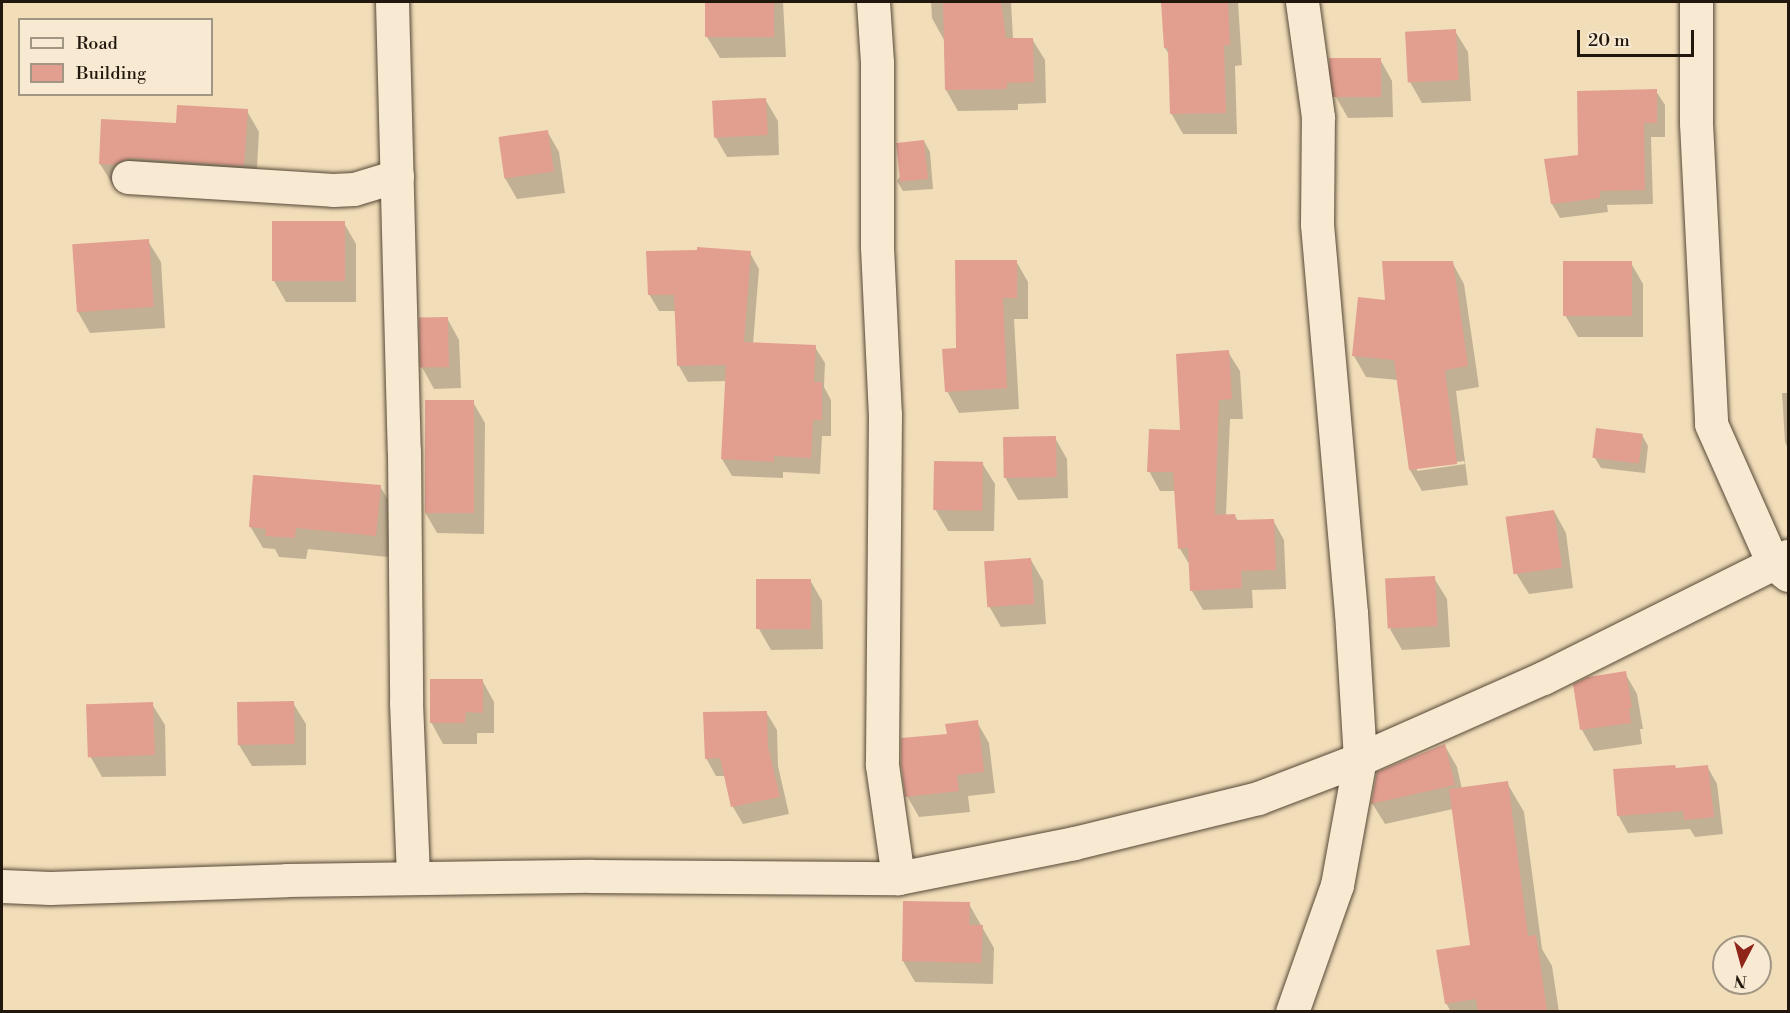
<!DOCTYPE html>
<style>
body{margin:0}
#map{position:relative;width:1790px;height:1013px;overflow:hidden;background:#f2ddb9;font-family:"Libre Bodoni",serif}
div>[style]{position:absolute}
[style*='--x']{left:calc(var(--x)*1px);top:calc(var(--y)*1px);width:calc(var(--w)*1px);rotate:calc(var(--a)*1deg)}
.shadow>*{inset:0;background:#0003}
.building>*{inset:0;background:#e29f90;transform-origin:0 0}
.roads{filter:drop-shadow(0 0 2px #554837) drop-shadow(0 0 2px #554837)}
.minor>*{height:33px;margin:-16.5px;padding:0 16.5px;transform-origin:16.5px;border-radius:16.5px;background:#f7e9d2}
span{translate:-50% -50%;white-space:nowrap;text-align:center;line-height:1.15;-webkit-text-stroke:6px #f7e9d2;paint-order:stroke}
.frame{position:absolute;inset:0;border:3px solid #21170c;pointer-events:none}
.legend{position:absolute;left:18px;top:18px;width:195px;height:78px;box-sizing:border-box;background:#f7e9d2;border:2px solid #a19583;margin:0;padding:8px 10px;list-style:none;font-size:18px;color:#21170c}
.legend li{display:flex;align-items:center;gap:12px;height:30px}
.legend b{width:30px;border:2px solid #a19583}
.north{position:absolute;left:1712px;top:935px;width:60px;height:60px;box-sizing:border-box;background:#f7e9d2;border:2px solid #a19583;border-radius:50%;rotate:186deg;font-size:16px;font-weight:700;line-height:24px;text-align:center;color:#21170c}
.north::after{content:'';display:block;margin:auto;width:21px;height:27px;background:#8f2418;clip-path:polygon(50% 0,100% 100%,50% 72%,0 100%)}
.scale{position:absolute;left:1577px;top:30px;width:117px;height:27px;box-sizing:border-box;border:3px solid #21170c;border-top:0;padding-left:8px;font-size:18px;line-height:21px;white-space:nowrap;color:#21170c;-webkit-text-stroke:4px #f7e9d2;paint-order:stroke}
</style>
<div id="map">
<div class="shadow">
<div style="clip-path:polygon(707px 2px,783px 2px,786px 57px,720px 58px,707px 37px)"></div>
<div style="clip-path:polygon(931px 2px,1011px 2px,1013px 39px,1032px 39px,1045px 60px,1046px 103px,1018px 104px,1018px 110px,958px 111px,946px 90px,944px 40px,932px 18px)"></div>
<div style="clip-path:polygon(1163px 2px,1238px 2px,1242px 65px,1235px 66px,1237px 134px,1183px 134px,1171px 113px,1170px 56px,1165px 48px)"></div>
<div style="clip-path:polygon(1455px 31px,1468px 52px,1471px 101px,1422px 103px,1410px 82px)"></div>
<div style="clip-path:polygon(1380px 59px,1392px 81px,1393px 117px,1348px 118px,1336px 97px)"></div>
<div style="clip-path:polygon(1656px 91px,1665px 105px,1665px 137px,1651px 137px,1653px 204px,1607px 205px,1608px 212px,1560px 218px,1552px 204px,1546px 160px,1579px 156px)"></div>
<div style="clip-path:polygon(765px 99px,778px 121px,779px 155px,727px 157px,715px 136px)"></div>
<div style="clip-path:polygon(247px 111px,259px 132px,256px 186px,113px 185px,100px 164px,177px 124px)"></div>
<div style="clip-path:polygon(547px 131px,559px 152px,565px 193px,517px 199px,505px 178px)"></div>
<div style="clip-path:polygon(924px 141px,930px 152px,933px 189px,903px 191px,897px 181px)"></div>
<div style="clip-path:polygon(274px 223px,344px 223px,356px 244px,356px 302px,286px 302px,274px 281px)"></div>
<div style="clip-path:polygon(148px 241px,161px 262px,165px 328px,90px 333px,78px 312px)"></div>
<div style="clip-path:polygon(750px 253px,759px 269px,753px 344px,815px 347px,825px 363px,824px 387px,831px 400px,831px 436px,822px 436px,820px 474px,783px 472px,783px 478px,732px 476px,722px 459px,727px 381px,688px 382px,679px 366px,676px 311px,659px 311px,649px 294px)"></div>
<div style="clip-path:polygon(1016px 261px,1028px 282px,1028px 319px,1014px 319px,1019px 409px,959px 413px,947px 391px,957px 350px)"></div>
<div style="clip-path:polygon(evenodd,1452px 262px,1464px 284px,1479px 387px,1456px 391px,1468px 485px,1422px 491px,1410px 470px,1398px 380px,1366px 377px,1354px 356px,1387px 302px,1452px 262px,1464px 461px,1465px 464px,1417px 471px,1417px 468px,1464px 461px)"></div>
<div style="clip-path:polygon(1631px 263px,1643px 284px,1643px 337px,1578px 337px,1565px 315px)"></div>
<div style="clip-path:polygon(447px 318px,459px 340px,461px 388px,434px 389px,422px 367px)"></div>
<div style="clip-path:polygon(1228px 352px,1240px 371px,1243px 419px,1230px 419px,1226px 516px,1235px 516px,1238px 521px,1273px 520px,1284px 540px,1286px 589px,1252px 590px,1253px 608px,1203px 610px,1192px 591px,1191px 567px,1180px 549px,1176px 491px,1160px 491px,1149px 471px,1182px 432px)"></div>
<div style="clip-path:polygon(1782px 393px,1788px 393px,1788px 449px,1785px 442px)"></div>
<div style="clip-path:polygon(473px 402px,485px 423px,484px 534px,437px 533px,425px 512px)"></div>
<div style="clip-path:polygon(1642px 435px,1648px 446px,1645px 473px,1601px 468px,1595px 458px)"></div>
<div style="clip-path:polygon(1055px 438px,1067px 459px,1068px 498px,1018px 500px,1006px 479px,1004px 439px)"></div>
<div style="clip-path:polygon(982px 463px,995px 484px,994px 531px,948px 531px,935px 509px)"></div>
<div style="clip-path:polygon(380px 486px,392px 507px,388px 557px,308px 549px,306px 559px,279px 557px,275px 549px,263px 548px,250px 526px)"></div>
<div style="clip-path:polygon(1554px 511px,1566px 533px,1573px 588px,1529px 594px,1516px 573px,1508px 518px)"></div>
<div style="clip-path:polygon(1031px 560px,1043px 581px,1046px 624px,1001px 627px,989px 606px,986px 563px)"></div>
<div style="clip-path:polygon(1434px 578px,1447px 599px,1450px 647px,1402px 650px,1390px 629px)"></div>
<div style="clip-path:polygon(810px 580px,822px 601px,823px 649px,771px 650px,759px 629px)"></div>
<div style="clip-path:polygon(1625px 673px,1637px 694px,1643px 729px,1640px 729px,1642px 744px,1594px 751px,1582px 730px,1575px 685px)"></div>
<div style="clip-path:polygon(482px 680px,494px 702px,494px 733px,477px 733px,477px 744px,443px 744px,431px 722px)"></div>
<div style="clip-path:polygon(293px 703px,306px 724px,306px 765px,252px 766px,239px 745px,238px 705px)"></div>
<div style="clip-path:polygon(152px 704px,165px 725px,166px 776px,102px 777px,90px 756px,88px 705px)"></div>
<div style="clip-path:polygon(766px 712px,777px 730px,778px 766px,789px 814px,743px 824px,733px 807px,726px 776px,716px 776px,706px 758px)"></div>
<div style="clip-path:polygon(977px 722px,989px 743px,995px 793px,968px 796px,970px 812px,919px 817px,907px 796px,949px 735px)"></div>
<div style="clip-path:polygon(1445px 746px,1457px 767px,1462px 789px,1507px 783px,1524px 812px,1542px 949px,1552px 966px,1559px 1012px,1451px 1012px,1446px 1003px,1472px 946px,1453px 809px,1385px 824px,1372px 803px)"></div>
<div style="clip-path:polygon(1707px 766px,1717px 784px,1723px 834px,1695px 837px,1690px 829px,1628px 833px,1618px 815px,1676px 769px)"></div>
<div style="clip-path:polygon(969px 904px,994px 948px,993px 984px,915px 982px,903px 961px)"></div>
</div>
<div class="building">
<div style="left:705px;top:2px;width:69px;height:35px"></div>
<div style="clip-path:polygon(943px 2px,1001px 2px,1006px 38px,1033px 38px,1034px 82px,1007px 83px,1007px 89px,945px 90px)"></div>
<div style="clip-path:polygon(1161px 2px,1228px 2px,1230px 45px,1224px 45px,1226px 113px,1170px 114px,1168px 48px,1164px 48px)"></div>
<div style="left:1456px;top:29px;width:51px;height:51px;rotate:87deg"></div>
<div style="left:1329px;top:58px;width:52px;height:39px"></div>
<div style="clip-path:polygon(1657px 89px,1657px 123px,1644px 123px,1645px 190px,1600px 191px,1600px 198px,1551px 204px,1544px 159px,1578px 155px,1577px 91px)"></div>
<div style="left:766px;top:98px;width:37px;height:54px;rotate:87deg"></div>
<div style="clip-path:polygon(177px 105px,248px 109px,244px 166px,129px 158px,114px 165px,99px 164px,101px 119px,176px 123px)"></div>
<div style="left:548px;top:130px;width:42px;height:50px;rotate:82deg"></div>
<div style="left:924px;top:140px;width:39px;height:28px;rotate:84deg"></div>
<div style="left:345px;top:221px;width:60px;height:73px;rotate:90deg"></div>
<div style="left:149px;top:239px;width:68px;height:77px;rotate:86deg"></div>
<div style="clip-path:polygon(697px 247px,751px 251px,744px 342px,816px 345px,814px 382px,822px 382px,822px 420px,813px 420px,811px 458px,774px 456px,774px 462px,721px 459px,726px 365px,677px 366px,674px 295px,648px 295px,646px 251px,697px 250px)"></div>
<div style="clip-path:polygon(955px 260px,1017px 260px,1017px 298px,1003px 298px,1007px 388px,945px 392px,942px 349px,956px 348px)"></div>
<div style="clip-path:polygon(1382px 261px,1453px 261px,1468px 366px,1445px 370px,1457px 464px,1409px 470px,1394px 360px,1352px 356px,1358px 297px,1385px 300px)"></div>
<div style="left:1563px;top:261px;width:69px;height:55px"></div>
<div style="left:448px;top:317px;width:50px;height:29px;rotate:89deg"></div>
<div style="clip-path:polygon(1229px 350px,1232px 399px,1219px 400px,1215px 515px,1235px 514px,1236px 520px,1274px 519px,1276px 570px,1241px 571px,1242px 588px,1190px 591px,1188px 548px,1178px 549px,1173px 472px,1147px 472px,1149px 429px,1180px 430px,1176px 354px)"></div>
<div style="left:425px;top:400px;width:49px;height:113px"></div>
<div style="left:1596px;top:428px;width:47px;height:30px;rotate:7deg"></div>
<div style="left:1056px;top:436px;width:41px;height:53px;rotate:89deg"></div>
<div style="left:934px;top:461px;width:49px;height:49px;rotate:1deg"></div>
<div style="clip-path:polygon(253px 475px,381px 485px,376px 536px,296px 528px,295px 538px,265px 536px,266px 529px,249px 527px)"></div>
<div style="left:1554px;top:510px;width:58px;height:49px;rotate:82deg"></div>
<div style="left:1031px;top:558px;width:46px;height:47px;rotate:86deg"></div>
<div style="left:1435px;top:576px;width:50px;height:50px;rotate:87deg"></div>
<div style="left:756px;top:579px;width:55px;height:50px"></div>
<div style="clip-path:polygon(1626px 671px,1632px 708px,1629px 708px,1631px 723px,1580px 730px,1573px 684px,1588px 677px)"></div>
<div style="clip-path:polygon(430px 679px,483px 679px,483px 713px,466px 712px,465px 723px,430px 723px)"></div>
<div style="left:294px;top:701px;width:43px;height:57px;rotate:89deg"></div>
<div style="left:153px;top:702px;width:53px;height:67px;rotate:88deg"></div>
<div style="clip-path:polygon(767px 711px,768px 747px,780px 797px,731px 807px,720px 758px,705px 759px,703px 712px)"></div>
<div style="clip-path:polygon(978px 720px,984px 772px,957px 775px,959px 791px,905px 797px,901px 764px,901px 738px,947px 734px,945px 724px)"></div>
<div style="clip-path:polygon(1445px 744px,1455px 785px,1371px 804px,1377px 772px)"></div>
<div style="clip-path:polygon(1675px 765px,1676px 768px,1708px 765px,1714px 817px,1684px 820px,1683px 811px,1617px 816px,1613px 769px)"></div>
<div style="clip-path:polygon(1508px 781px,1528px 936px,1536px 935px,1547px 1011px,1478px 1011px,1476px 999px,1445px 1004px,1436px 950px,1470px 945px,1449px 789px)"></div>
<div style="clip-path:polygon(903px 901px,970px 902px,969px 925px,983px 925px,981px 963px,902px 961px)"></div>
</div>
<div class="roads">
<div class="minor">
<div style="--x:392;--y:2;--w:449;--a:88.5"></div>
<div style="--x:404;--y:451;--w:251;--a:89.5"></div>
<div style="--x:406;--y:702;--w:176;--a:87.7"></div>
<div style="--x:873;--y:2;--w:60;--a:86.2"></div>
<div style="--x:877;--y:62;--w:185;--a:90"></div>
<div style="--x:877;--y:247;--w:167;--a:87.3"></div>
<div style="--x:885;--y:414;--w:351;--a:90.5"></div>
<div style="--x:882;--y:765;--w:114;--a:81.9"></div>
<div style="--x:1696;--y:2;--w:121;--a:90"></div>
<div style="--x:1696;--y:123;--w:301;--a:87.1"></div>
<div style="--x:1711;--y:424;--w:152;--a:66"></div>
<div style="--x:1773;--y:563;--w:19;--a:39"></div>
<div style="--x:128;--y:177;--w:205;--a:3.6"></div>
<div style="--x:333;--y:190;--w:21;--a:-3"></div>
<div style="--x:354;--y:189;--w:45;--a:-16.8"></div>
<div style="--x:2;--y:886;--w:48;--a:2.4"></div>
<div style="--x:50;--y:888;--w:237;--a:-1.9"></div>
<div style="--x:287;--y:880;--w:305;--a:-0.8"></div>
<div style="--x:592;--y:876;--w:306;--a:0.4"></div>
<div style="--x:898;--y:878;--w:179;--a:-11.2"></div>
<div style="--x:1074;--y:843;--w:189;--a:-13.7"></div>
<div style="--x:1258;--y:798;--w:109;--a:-20.9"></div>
<div style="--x:1360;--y:759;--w:200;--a:-23.9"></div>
<div style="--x:1543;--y:678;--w:274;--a:-26.5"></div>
<div style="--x:1292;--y:1012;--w:135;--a:-70.5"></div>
<div style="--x:1337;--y:885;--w:128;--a:-79.7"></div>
<div style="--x:1360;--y:759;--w:146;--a:-93.5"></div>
<div style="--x:1351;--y:613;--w:390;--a:-95"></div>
<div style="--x:1317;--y:224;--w:107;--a:-89.5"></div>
<div style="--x:1318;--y:117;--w:116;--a:-97.9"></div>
</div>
</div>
<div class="frame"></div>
<ul class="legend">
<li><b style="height:8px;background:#f7e9d2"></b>Road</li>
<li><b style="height:16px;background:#e29f90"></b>Building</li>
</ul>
<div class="north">N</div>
<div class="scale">20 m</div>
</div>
